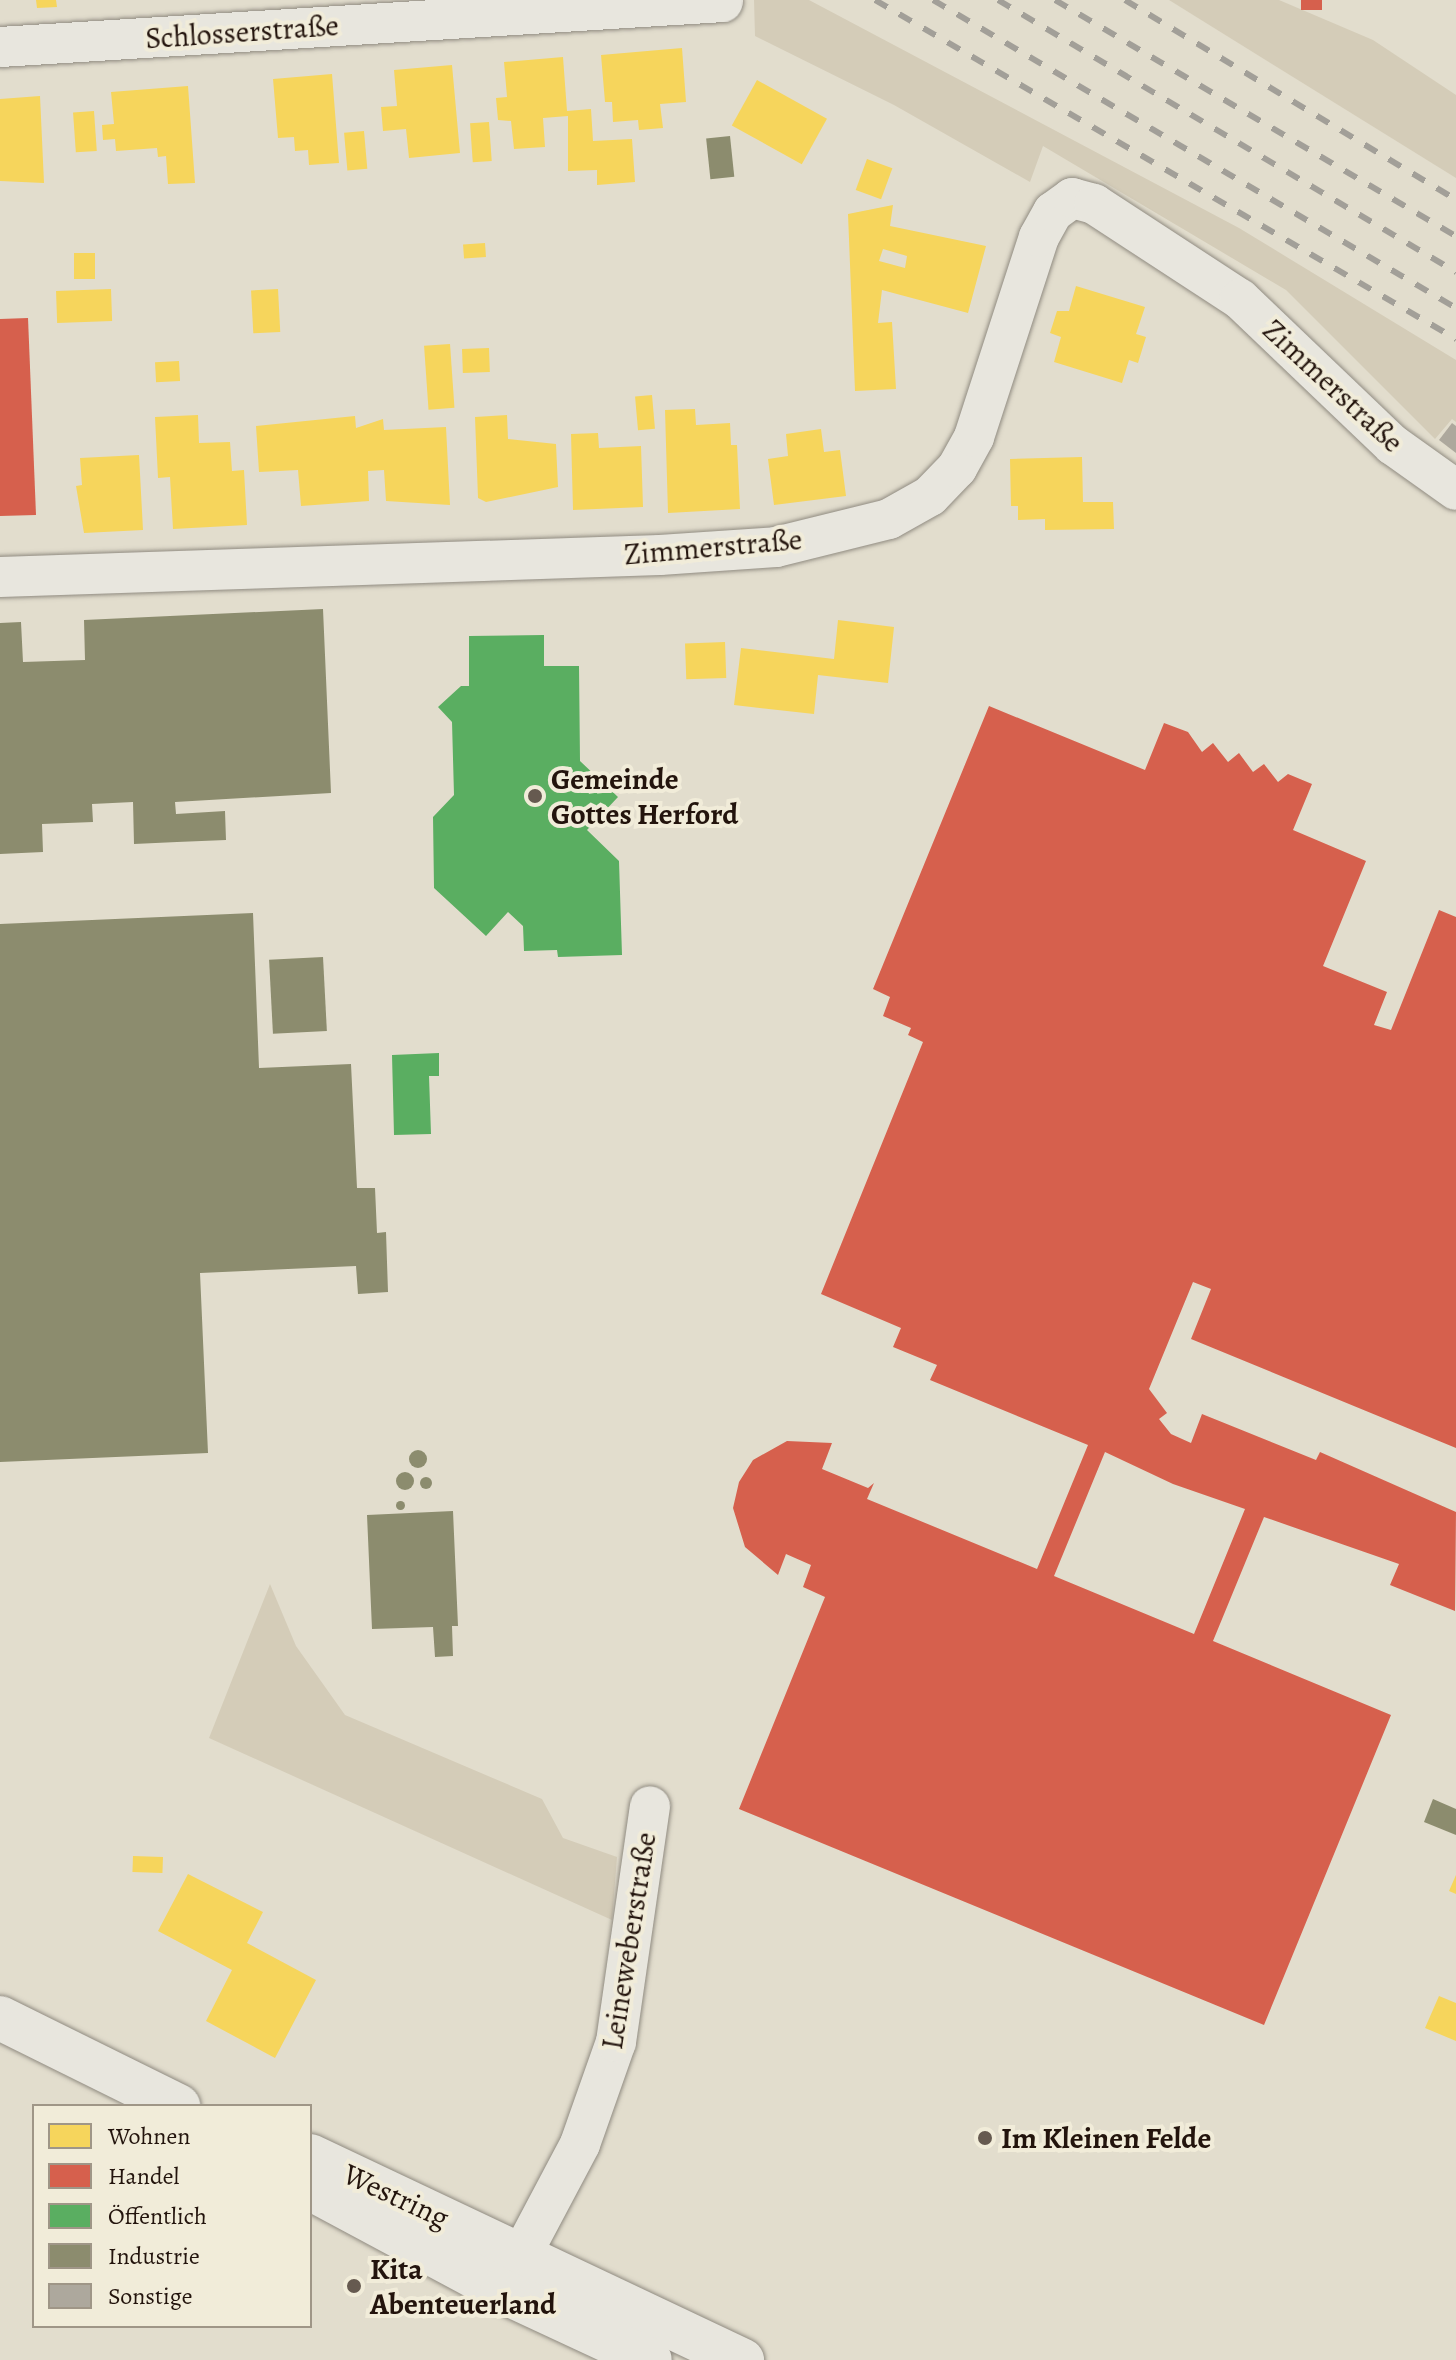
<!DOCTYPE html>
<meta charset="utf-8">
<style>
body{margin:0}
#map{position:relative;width:1456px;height:2360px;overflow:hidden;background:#e2ddcd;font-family:Alegreya,serif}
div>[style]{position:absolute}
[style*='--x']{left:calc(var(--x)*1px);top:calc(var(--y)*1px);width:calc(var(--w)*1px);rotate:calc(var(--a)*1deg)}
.green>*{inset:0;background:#d4ccb8}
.homes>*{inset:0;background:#f6d55c;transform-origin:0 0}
.shops>*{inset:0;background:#d6604d;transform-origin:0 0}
.public>*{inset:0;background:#5aae61}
.industry>*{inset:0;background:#8c8c6e;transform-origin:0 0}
.round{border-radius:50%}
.building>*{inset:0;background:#ada89d}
.roads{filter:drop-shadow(0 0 2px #908b81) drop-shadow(0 0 2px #908b81)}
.minor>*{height:40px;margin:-20px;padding:0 20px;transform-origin:20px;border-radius:20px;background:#e8e6de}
.tertiary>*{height:44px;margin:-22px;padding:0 22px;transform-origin:22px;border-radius:22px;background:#e8e6de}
.rail>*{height:6px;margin-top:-3px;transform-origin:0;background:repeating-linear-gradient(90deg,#a29f98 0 14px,transparent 0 28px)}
.dots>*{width:22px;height:22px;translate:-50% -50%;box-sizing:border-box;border:4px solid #f1ecd9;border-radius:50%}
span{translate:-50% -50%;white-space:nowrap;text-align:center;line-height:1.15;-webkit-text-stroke:8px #f1ecd9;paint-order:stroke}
.street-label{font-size:30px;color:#23140d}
.poi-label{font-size:30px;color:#23140d;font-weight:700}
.left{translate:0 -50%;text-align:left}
.legend{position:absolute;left:32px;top:2104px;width:280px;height:224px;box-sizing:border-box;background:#f1ecd9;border:2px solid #9f9687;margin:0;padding:10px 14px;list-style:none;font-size:24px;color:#23140d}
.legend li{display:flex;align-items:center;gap:16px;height:40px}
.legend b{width:40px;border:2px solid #9f9687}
</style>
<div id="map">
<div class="green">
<div style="clip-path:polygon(754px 0,809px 0,1239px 228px,1456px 360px,1456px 422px,1452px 419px,1435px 439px,1286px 290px,1043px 146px,1030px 182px,894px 105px,755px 36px)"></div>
<div style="clip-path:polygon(1169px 0,1279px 0,1373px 40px,1456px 95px,1456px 178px)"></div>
<div style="clip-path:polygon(270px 1584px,296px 1646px,345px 1715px,542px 1799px,563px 1838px,617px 1857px,612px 1920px,209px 1738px)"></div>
</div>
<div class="homes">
<div style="clip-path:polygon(36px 0,56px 0,57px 7px,37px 8px)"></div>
<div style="clip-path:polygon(682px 48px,686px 102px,660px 104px,663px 128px,639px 130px,638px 120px,613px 122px,612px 102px,605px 102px,601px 55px)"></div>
<div style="clip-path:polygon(563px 57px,567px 111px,591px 109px,593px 141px,632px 139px,635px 182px,597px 185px,597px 170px,568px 171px,568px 116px,543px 118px,545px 147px,514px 149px,511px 121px,498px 120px,496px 98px,507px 97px,504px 62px)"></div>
<div style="clip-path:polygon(452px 65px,460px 153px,409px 158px,406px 129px,383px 131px,381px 107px,397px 106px,394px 70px)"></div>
<div style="clip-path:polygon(332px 74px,339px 163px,309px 165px,308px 150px,295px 151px,294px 137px,278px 138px,273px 79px)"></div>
<div style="left:757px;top:80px;width:80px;height:52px;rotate:29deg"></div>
<div style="clip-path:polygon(188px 86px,195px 183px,168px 184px,166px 156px,158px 157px,157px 148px,116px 151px,115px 139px,103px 140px,102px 125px,114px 124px,111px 92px)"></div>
<div style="clip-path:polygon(40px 96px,44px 183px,0 181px,0 99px)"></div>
<div style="left:94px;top:111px;width:40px;height:21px;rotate:86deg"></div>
<div style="left:489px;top:122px;width:39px;height:19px;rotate:86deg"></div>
<div style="left:364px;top:131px;width:38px;height:20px;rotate:85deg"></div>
<div style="left:867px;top:159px;width:27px;height:33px;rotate:20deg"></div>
<div style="clip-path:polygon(evenodd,893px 205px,890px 226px,986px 246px,968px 313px,882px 290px,878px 323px,892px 322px,896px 389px,855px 391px,848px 214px,893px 205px,883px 249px,907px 256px,905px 268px,879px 261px,883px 249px)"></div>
<div style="left:485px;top:243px;width:14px;height:22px;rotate:86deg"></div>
<div style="left:74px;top:253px;width:21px;height:26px"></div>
<div style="clip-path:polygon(1076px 286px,1145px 307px,1136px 334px,1146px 337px,1138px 363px,1129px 360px,1122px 383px,1054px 362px,1061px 337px,1050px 333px,1057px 311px,1069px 311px)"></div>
<div style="left:111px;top:289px;width:32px;height:55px;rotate:88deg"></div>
<div style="left:278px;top:289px;width:43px;height:27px;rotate:87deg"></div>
<div style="left:450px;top:344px;width:64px;height:26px;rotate:86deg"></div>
<div style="left:489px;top:348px;width:24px;height:27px;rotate:88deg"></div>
<div style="left:179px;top:361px;width:20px;height:24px;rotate:87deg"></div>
<div style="left:652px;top:395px;width:34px;height:17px;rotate:85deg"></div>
<div style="clip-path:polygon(695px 409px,696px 425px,730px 423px,731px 445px,737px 445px,740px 509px,668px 513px,665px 410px)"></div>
<div style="clip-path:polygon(198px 415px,199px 443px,230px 442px,232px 471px,244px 470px,247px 525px,173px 529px,170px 477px,158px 478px,155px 417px)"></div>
<div style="clip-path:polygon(507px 415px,508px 439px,556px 444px,558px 487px,486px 502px,478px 498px,475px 417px)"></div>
<div style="clip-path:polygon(355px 416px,356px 428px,383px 419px,384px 430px,446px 427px,450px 505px,386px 501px,384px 470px,368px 471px,369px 501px,301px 506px,298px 470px,259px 472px,256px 426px)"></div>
<div style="clip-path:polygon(821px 429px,824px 452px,840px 450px,846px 496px,774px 505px,768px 459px,788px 456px,786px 434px)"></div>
<div style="clip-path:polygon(598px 433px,599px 448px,641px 446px,643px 507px,573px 510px,571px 434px)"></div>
<div style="clip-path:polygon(139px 455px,143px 530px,84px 533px,76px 486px,82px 485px,80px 458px)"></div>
<div style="clip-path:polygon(1082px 457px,1083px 502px,1113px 502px,1114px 529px,1045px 530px,1045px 519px,1018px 520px,1018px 506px,1011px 506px,1010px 459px)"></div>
<div style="clip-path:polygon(838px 620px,894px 627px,888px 683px,818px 675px,814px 714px,734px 705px,741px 648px,834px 659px)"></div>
<div style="left:725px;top:642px;width:36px;height:40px;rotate:88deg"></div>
<div style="left:133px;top:1856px;width:30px;height:16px;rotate:2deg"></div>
<div style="clip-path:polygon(188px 1874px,263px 1912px,247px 1943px,316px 1980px,275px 2058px,206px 2021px,232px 1970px,158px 1931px)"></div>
<div style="clip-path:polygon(1456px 1875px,1456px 1894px,1449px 1891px)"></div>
<div style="clip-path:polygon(1439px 1996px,1456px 2003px,1456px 2041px,1425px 2028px)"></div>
</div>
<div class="shops">
<div style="left:1301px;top:0;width:21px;height:10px"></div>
<div style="clip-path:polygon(28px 318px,36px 515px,0 516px,0 319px)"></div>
<div style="clip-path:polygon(evenodd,989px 706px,1145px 770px,1164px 723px,1188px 732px,1202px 752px,1213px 743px,1228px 762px,1239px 753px,1253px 772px,1264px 764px,1278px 782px,1288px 774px,1312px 784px,1293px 830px,1366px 861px,1323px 966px,1387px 992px,1374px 1025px,1391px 1030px,1439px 910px,1456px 917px,1456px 1448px,1191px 1339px,1211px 1289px,1193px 1282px,1149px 1389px,1167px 1413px,1159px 1419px,1171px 1434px,1191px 1443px,1202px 1414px,1316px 1460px,1320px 1452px,1456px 1512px,1455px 1611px,1390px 1585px,1399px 1564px,1264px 1517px,1213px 1641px,1391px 1715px,1264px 2025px,739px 1809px,825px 1597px,803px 1587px,811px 1565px,786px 1554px,778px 1575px,745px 1547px,733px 1508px,739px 1482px,753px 1460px,787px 1441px,832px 1443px,822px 1469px,868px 1488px,874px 1483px,867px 1499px,1037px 1569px,1088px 1445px,930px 1380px,937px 1365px,893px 1347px,901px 1328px,821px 1294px,923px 1042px,908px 1035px,911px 1028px,883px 1016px,890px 997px,873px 989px,989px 706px,1105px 1452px,1173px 1484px,1245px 1509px,1194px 1634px,1054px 1576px,1105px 1452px)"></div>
</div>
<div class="public">
<div style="clip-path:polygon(544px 635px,544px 666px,579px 666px,580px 761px,618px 797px,587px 830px,619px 861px,622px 955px,558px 957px,557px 950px,524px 951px,523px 926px,508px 912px,486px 936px,434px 888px,433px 817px,454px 795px,452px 722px,438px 707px,461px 686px,469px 686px,469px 636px)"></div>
<div style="clip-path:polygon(439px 1053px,439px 1076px,429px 1076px,431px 1134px,394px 1135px,392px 1055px)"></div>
</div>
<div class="industry">
<div style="left:730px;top:136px;width:41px;height:24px;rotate:84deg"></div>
<div style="clip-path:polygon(323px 609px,331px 793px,175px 802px,176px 814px,225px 811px,226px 840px,177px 842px,134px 844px,133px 802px,92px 804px,93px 822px,42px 824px,43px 852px,0 854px,0 623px,21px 622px,23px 662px,85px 660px,84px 620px)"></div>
<div style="clip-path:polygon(253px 913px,259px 1068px,351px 1064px,357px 1188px,375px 1188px,377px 1233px,386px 1232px,388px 1292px,358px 1294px,356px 1266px,200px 1273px,208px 1453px,0 1462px,0 924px)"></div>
<div style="left:323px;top:957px;width:74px;height:54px;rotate:87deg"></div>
<div class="round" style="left:409px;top:1450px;width:18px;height:18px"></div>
<div class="round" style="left:396px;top:1472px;width:18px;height:18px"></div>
<div class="round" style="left:420px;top:1477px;width:12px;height:12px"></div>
<div class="round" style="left:395.5px;top:1500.5px;width:9px;height:9px"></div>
<div style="clip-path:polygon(453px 1511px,458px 1626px,452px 1626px,453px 1656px,435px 1657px,433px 1627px,372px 1629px,367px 1515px)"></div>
<div style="clip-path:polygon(1433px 1799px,1456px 1809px,1456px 1835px,1424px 1822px)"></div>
</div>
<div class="building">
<div style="clip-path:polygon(1452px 423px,1456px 426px,1456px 453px,1439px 440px)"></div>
</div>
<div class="roads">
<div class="minor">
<div style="--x:0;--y:47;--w:724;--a:-3.56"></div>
<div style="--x:0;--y:577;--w:660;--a:-1.91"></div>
<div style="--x:660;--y:555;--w:116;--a:-3.9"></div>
<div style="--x:776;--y:547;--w:116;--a:-13.9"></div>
<div style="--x:889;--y:519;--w:47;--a:-29.3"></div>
<div style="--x:930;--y:496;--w:39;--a:-46"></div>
<div style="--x:957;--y:468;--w:35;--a:-61"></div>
<div style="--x:974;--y:437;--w:210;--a:-72"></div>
<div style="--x:1039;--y:237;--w:29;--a:-61"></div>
<div style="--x:1053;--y:212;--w:24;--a:-36"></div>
<div style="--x:1072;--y:198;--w:23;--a:15"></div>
<div style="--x:1094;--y:204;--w:174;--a:33.1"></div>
<div style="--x:1240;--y:299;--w:211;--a:43.7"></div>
<div style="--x:1393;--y:445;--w:77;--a:35.5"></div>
<div style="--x:506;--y:2284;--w:158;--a:-62.1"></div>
<div style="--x:580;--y:2144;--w:108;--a:-70.6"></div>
<div style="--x:616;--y:2042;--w:238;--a:-81.8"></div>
</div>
<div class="tertiary">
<div style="--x:0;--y:2018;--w:199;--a:26.3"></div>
<div style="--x:310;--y:2156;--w:478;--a:25.3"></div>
<div style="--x:310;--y:2188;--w:218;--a:28.2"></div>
<div style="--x:502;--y:2291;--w:163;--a:25"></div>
</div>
</div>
<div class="rail">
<div style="--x:875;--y:0;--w:673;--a:30.26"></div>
<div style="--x:933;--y:0;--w:607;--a:30.49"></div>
<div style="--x:998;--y:0;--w:533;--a:30.71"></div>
<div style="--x:1055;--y:0;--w:465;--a:30.5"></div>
<div style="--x:1125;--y:0;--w:387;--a:31.1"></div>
</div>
<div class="dots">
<div style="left:535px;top:796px;background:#665a50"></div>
<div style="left:985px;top:2138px;background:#665a50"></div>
<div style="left:354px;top:2286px;background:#665a50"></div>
</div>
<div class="street-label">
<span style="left:242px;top:32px;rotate:-4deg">Schlosserstraße</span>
<span style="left:1333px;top:386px;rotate:43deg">Zimmerstraße</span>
<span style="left:713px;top:547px;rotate:-5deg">Zimmerstraße</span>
<span style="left:629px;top:1941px;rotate:-81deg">Leineweberstraße</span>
<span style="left:396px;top:2196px;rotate:25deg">Westring</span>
</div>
<div class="poi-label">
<span class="left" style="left:551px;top:796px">Gemeinde<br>Gottes Herford</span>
<span class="left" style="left:1001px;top:2138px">Im Kleinen Felde</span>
<span class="left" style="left:370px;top:2286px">Kita<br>Abenteuerland</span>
</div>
<ul class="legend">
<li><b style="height:22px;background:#f6d55c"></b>Wohnen</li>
<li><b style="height:22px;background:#d6604d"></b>Handel</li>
<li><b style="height:22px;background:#5aae61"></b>Öffentlich</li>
<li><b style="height:22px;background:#8c8c6e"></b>Industrie</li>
<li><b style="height:22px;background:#ada89d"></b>Sonstige</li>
</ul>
</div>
